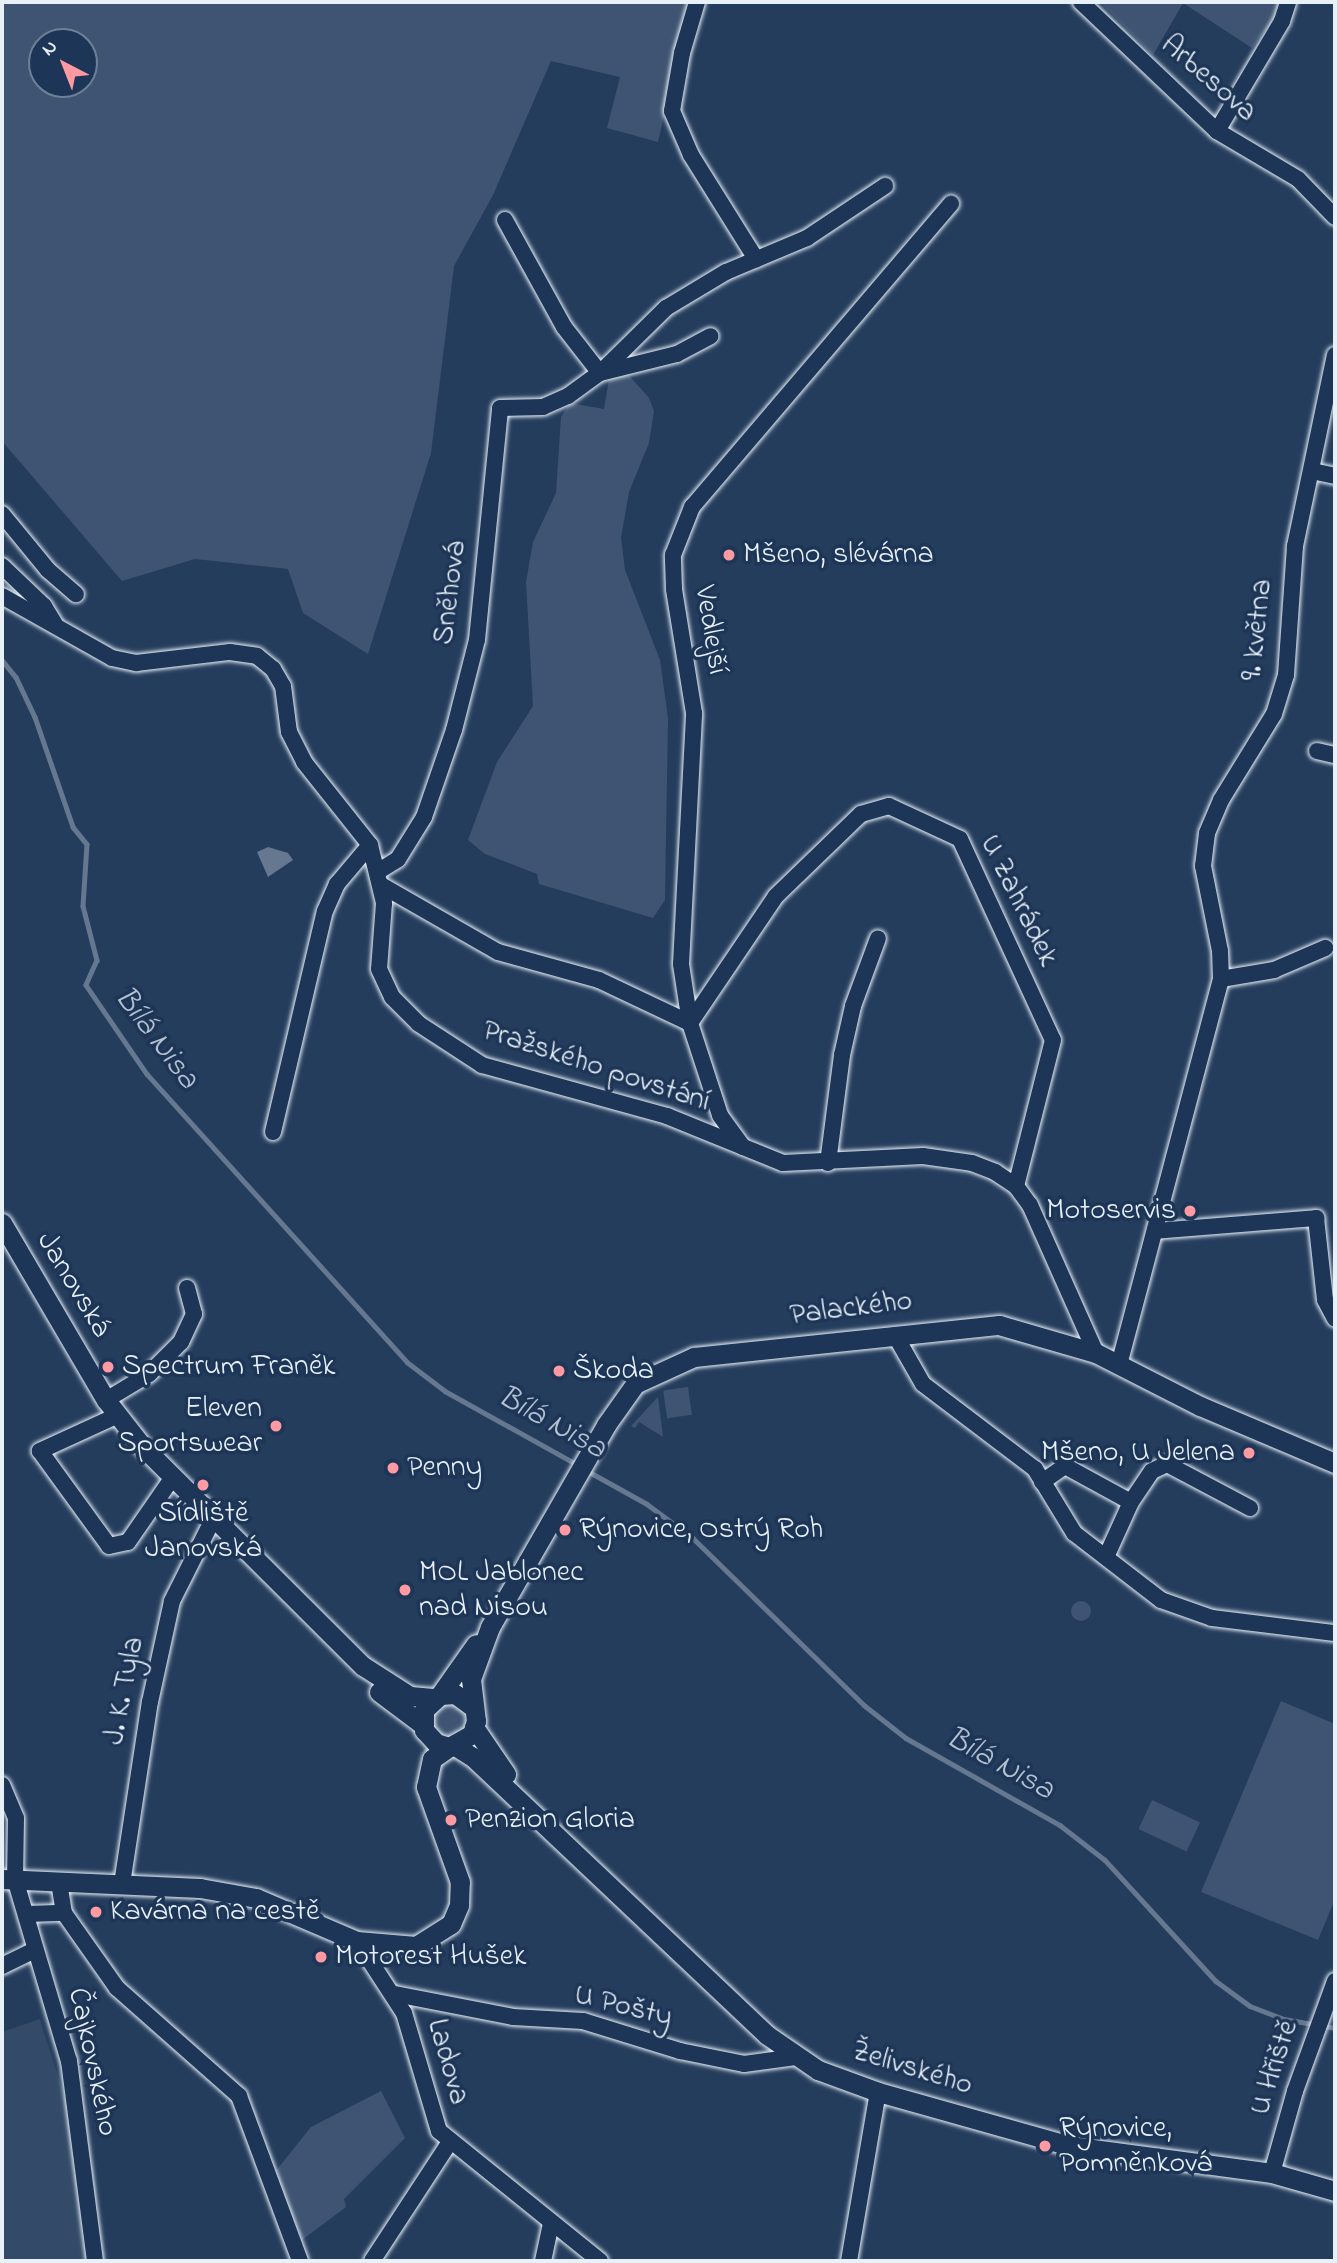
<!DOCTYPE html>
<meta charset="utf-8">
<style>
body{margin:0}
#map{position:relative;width:1337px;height:2263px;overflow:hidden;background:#253d5d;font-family:"Indie Flower",sans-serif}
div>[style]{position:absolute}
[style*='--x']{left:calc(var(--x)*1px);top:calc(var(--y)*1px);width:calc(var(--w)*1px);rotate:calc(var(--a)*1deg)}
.built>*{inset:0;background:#334a68}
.green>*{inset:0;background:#3e5472;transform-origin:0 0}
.round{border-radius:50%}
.water>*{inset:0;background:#657890}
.stream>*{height:4.5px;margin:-2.25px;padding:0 2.25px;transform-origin:2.25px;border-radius:2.25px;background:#657890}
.roads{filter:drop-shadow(0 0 2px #e8f1f8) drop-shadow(0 0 2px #e8f1f8)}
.minor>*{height:16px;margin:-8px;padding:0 8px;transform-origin:8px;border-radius:8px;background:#1d3557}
.tertiary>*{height:19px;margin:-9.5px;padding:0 9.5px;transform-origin:9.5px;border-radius:9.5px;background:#1d3557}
.dots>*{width:19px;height:19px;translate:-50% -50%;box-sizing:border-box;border:4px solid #1d3557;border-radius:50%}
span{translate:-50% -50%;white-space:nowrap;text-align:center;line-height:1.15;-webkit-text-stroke:7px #1d3557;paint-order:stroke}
.street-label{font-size:30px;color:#e8f1f8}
.poi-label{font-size:30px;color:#e8f1f8}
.left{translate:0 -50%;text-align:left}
.right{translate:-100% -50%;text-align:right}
.water-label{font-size:32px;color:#b4c1ce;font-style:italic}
.frame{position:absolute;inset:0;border:4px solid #e8f1f8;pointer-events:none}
.north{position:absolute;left:28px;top:28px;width:70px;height:70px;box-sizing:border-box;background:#1d3557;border:2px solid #6e8097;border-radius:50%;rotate:318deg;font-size:19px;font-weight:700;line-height:28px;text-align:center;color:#e8f1f8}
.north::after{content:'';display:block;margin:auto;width:24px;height:32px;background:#ff9aa2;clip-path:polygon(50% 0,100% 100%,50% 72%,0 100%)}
</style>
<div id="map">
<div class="built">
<div style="clip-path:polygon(40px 2019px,67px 2105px,88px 2261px,2px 2261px,2px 2032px)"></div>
</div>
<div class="green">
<div style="clip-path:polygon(evenodd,2px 2px,690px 2px,658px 142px,607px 128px,620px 77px,551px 61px,493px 195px,454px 266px,431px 453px,368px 654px,303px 613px,288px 569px,195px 559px,122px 581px,2px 441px,2px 2px,42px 42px,84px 42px,84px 84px,42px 84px,42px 42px)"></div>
<div style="clip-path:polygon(1100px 2px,1279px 2px,1273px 20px,1252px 48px,1183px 3px,1153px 55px)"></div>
<div style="clip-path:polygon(615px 372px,626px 372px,649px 398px,654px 411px,649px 443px,629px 492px,621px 538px,625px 570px,660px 660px,668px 718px,665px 900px,653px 918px,539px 884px,537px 874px,485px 854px,468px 840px,497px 762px,533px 706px,526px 582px,533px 542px,556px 493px,561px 417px,570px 403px,604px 409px,609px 379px)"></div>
<div style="left:688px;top:1387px;width:28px;height:25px;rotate:82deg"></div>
<div style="clip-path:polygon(658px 1397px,663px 1437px,639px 1422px,635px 1428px,631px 1426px)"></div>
<div class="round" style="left:1071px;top:1601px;width:20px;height:20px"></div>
<div style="clip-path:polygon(1281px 1701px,1335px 1724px,1335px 1899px,1318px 1940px,1201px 1892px)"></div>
<div class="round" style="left:433px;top:1704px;width:32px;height:32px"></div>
<div style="left:1152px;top:1800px;width:53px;height:32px;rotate:25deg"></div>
<div style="clip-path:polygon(381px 2091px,405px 2138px,344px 2199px,346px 2207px,302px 2240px,275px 2172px,311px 2127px)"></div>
</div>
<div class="water">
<div style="clip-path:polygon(268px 847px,288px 853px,293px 860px,268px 877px,257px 852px)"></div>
</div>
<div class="stream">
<div style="--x:2;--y:660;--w:22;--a:51"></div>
<div style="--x:16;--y:677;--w:44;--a:64.6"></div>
<div style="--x:35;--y:717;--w:116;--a:70.9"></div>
<div style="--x:73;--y:827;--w:22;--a:51"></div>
<div style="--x:87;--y:844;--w:62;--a:93.7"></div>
<div style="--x:83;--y:906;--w:56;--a:75.5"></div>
<div style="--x:97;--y:960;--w:27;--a:114"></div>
<div style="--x:86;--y:985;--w:108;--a:55.6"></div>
<div style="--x:147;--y:1074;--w:388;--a:47.9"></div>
<div style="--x:407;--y:1362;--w:48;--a:37.3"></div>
<div style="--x:445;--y:1391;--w:150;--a:29.1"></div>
<div style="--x:586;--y:1470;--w:70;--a:29.1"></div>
<div style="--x:647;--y:1504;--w:57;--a:36.5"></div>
<div style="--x:693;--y:1538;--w:239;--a:44.3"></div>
<div style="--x:864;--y:1705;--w:53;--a:38.2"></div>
<div style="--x:906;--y:1738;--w:177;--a:29.5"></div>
<div style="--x:1060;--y:1825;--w:57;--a:37.9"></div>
<div style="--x:1105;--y:1860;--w:164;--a:47.5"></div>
<div style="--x:1216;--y:1981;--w:42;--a:36.3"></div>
<div style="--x:1250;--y:2006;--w:36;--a:21"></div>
<div style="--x:1284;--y:2019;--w:52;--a:10"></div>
</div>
<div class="roads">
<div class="minor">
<div style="--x:697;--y:2;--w:53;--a:106.4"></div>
<div style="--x:682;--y:53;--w:59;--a:99.8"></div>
<div style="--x:672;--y:111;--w:48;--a:66.6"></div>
<div style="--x:691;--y:155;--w:123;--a:58"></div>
<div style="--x:1081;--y:2;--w:187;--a:43.5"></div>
<div style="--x:1217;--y:131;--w:94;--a:30.7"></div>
<div style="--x:1298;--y:179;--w:53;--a:45.8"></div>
<div style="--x:1217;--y:131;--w:128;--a:-59.4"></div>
<div style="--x:1282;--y:21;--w:20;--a:-72"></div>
<div style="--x:505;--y:220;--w:122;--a:61.1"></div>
<div style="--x:564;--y:327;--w:58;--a:52"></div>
<div style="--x:600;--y:373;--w:79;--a:-13.9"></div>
<div style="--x:677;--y:354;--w:38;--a:-28"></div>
<div style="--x:1312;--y:471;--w:24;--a:12"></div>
<div style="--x:2;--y:514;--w:72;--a:50.6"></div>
<div style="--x:48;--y:570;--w:37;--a:41"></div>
<div style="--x:2;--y:566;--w:58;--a:43.6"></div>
<div style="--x:44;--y:606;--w:23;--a:59"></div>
<div style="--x:2;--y:596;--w:126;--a:29.4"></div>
<div style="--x:112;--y:658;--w:25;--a:12"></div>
<div style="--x:136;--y:663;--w:95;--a:-6.7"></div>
<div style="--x:230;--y:652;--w:27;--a:8"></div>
<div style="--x:257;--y:656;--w:21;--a:39"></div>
<div style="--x:273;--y:669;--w:20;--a:60"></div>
<div style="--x:283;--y:686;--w:46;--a:82.6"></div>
<div style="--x:289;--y:732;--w:34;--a:63"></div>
<div style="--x:304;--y:762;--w:106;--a:51.5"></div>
<div style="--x:370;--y:845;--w:60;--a:76.4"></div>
<div style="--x:384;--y:903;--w:66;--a:94.3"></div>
<div style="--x:379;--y:969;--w:31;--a:65"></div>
<div style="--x:392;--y:997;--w:38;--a:45"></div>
<div style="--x:419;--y:1024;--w:75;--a:33.1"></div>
<div style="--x:482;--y:1065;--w:192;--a:15.4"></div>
<div style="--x:667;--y:1116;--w:125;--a:22.1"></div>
<div style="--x:783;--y:1163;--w:140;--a:-2.9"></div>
<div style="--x:923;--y:1156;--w:49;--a:8.1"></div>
<div style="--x:972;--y:1163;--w:25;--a:21"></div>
<div style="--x:995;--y:1172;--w:25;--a:34"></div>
<div style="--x:1016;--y:1186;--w:24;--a:54"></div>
<div style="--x:1030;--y:1205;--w:162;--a:66"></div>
<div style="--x:1317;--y:751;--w:18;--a:13"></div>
<div style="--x:379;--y:871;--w:22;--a:-32"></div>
<div style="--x:398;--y:859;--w:49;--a:-58.2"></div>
<div style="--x:424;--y:817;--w:92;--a:-71"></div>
<div style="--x:454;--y:730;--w:93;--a:-75.7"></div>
<div style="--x:477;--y:640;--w:233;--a:-84.3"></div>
<div style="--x:500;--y:408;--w:43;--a:-1.3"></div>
<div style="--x:543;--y:407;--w:27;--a:-24"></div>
<div style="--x:568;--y:396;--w:39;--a:-36"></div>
<div style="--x:600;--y:373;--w:93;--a:-44.6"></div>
<div style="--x:666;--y:308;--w:70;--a:-31"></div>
<div style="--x:726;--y:272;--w:88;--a:-22.8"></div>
<div style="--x:807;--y:238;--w:94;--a:-33.7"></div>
<div style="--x:381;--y:885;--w:135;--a:29.8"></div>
<div style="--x:498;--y:952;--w:105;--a:15.5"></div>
<div style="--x:599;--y:980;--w:101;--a:25.3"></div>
<div style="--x:690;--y:1023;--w:153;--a:-55.9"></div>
<div style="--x:776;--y:896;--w:118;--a:-44"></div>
<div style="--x:861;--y:814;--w:29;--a:-16"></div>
<div style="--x:889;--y:806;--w:78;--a:24.9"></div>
<div style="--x:960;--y:839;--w:221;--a:65.2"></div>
<div style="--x:1053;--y:1040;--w:151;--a:104.2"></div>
<div style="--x:1221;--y:979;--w:54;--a:-9.6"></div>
<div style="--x:1274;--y:970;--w:56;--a:-23.3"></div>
<div style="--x:273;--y:1132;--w:227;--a:-76.8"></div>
<div style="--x:325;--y:911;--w:30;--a:-66"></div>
<div style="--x:337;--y:884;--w:51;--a:-49.8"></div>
<div style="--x:743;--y:1147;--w:39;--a:-126"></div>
<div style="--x:720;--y:1115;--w:97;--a:-108.1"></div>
<div style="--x:690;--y:1023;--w:60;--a:-98.7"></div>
<div style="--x:681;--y:964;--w:251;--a:-87"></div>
<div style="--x:694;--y:713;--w:126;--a:-99.2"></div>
<div style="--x:674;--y:589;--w:34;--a:-92"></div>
<div style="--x:673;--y:555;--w:52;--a:-68.4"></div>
<div style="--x:692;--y:507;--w:399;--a:-49.5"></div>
<div style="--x:828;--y:1163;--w:109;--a:-82.6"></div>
<div style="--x:842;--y:1055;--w:50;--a:-77.3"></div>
<div style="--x:853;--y:1006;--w:72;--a:-69.8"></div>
<div style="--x:1155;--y:1231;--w:162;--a:-4.6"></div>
<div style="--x:1316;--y:1218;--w:82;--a:83.7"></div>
<div style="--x:1325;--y:1300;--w:21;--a:62"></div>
<div style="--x:895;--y:1335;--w:56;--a:60.3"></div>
<div style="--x:923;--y:1384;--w:141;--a:37.2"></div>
<div style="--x:1035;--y:1469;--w:75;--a:58.6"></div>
<div style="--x:1074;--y:1533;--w:110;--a:37.6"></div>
<div style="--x:1161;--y:1600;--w:54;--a:19.4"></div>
<div style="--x:1212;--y:1618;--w:124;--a:7"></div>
<div style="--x:1119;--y:1365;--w:399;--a:-75.2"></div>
<div style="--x:1221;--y:979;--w:28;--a:-92"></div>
<div style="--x:1220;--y:951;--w:87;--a:-101.3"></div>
<div style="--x:1203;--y:866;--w:33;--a:-83"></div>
<div style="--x:1207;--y:833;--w:36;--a:-67"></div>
<div style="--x:1221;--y:800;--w:101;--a:-58.4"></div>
<div style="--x:1274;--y:714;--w:41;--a:-72.9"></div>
<div style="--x:1286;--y:675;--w:129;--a:-86"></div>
<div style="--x:1295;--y:546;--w:195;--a:-78.2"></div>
<div style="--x:106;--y:1400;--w:50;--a:-31.2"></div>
<div style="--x:149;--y:1374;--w:45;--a:-45"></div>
<div style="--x:181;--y:1342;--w:31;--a:-65"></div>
<div style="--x:194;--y:1314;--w:27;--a:-105"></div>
<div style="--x:116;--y:1416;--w:84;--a:155.3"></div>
<div style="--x:40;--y:1451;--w:117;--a:54"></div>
<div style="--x:109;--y:1546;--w:19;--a:-12"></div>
<div style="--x:128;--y:1542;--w:79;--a:-55.3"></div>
<div style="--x:1042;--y:1482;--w:28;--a:-35"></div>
<div style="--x:1065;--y:1466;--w:75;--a:28.6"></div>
<div style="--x:1131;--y:1502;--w:60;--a:114.4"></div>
<div style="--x:1131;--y:1502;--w:37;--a:-56"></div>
<div style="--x:1152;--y:1471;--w:17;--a:-25"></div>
<div style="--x:1167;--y:1464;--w:94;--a:27.9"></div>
<div style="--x:2;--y:1785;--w:36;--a:67"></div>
<div style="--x:16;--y:1818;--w:61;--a:90.9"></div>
<div style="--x:15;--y:1879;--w:190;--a:73.5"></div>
<div style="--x:69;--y:2061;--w:202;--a:82.6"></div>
<div style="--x:59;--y:1882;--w:31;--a:81"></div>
<div style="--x:64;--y:1913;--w:92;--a:54.8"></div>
<div style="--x:117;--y:1988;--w:163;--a:41.5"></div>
<div style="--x:239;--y:2096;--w:176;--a:69.7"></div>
<div style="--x:122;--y:1884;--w:184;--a:-81.3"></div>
<div style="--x:150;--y:1702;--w:103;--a:-77.7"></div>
<div style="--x:172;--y:1601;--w:94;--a:-63.4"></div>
<div style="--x:27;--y:1914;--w:37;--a:-2"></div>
<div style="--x:357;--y:1941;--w:86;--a:56.9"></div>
<div style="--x:404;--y:2013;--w:123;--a:73.5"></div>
<div style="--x:439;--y:2131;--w:207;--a:38.9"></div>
<div style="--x:2;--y:1966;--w:37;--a:-26"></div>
<div style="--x:395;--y:1994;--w:120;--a:11"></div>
<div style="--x:513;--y:2017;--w:70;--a:3.3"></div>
<div style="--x:583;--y:2021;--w:102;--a:17.2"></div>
<div style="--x:680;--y:2051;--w:65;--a:11.5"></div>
<div style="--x:744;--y:2064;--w:52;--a:-7.7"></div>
<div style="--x:1272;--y:2173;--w:85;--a:-74.3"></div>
<div style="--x:1295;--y:2091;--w:117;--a:-70"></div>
<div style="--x:372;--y:2261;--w:142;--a:-56.8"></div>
<div style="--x:543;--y:2261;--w:39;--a:-78"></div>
<div style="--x:849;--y:2261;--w:171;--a:-80.3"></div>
</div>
<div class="tertiary">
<div style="--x:2;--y:1223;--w:205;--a:59.6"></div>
<div style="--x:106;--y:1400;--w:58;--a:52"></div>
<div style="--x:142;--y:1446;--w:312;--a:44.9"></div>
<div style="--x:363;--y:1666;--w:56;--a:32.6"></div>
<div style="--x:410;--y:1696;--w:23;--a:5"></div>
<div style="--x:379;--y:1692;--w:55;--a:36.9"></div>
<div style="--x:440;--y:1695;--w:62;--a:-54.8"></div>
<div style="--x:473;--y:1707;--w:22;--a:-144"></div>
<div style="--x:455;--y:1694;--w:15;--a:176"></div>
<div style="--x:440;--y:1695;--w:22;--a:137"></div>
<div style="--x:424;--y:1710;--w:20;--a:90"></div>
<div style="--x:424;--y:1730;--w:18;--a:47"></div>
<div style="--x:436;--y:1743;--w:14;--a:17"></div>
<div style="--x:449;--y:1747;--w:26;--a:-29"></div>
<div style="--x:472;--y:1734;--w:14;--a:-73"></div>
<div style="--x:476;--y:1721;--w:42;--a:-96.8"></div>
<div style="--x:471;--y:1679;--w:55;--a:-69.9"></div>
<div style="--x:490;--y:1627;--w:233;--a:-60.1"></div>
<div style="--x:606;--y:1425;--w:50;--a:-54.7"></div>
<div style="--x:635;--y:1384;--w:65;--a:-24.6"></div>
<div style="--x:694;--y:1357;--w:307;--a:-6"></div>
<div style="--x:999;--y:1325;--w:101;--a:16.1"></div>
<div style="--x:1096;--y:1353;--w:117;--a:27"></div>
<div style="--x:1200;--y:1406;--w:147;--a:22.9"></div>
<div style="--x:474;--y:1727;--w:57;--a:55.8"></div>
<div style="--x:455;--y:1746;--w:22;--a:32"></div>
<div style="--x:474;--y:1758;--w:403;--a:43.4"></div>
<div style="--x:767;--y:2035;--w:62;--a:34.5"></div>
<div style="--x:818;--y:2070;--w:64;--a:20.1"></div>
<div style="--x:878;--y:2092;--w:199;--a:15.7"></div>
<div style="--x:1070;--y:2146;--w:204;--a:7.6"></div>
<div style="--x:1272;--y:2173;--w:66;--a:15.9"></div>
<div style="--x:2;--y:1879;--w:198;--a:2.6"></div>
<div style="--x:200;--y:1888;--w:57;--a:10.1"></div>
<div style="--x:256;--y:1898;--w:110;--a:23.1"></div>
<div style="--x:357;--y:1941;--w:59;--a:4.8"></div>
<div style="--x:416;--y:1946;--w:41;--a:-32.2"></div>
<div style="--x:451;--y:1924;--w:21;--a:-67"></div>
<div style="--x:459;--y:1905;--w:23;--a:-88"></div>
<div style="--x:460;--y:1882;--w:101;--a:-109.7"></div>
<div style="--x:426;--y:1787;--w:29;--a:-78"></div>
<div style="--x:432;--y:1759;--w:21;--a:-35"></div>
</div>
</div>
<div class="dots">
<div style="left:729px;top:555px;background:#ff9aa2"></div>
<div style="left:1190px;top:1211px;background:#ff9aa2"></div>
<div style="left:108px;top:1367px;background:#ff9aa2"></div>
<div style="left:559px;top:1371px;background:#ff9aa2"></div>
<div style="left:276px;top:1426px;background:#ff9aa2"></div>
<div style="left:1249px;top:1453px;background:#ff9aa2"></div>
<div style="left:393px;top:1468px;background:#ff9aa2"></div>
<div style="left:203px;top:1485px;background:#ff9aa2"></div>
<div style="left:565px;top:1530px;background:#ff9aa2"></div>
<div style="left:405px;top:1590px;background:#ff9aa2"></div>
<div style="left:451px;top:1820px;background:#ff9aa2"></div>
<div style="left:96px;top:1912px;background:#ff9aa2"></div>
<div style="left:321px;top:1957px;background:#ff9aa2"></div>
<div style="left:1045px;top:2146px;background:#ff9aa2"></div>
</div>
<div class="street-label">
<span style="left:1208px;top:79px;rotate:41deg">Arbesova</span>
<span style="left:451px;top:593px;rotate:-83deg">Sněhová</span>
<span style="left:710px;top:630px;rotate:81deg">Vedlejší</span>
<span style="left:1258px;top:630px;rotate:-84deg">9. května</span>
<span style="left:1018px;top:901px;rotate:64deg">U Zahrádek</span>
<span style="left:596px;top:1067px;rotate:18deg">Pražského povstání</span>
<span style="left:73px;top:1285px;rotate:59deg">Janovská</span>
<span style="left:851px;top:1309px;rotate:-7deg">Palackého</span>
<span style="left:125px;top:1691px;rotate:-79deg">J. K. Tyla</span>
<span style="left:623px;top:2007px;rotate:14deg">U Pošty</span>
<span style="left:92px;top:2062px;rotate:78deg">Čajkovského</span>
<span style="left:447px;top:2062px;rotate:74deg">Ladova</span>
<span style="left:1275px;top:2068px;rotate:-72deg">U Hřiště</span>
<span style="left:912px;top:2069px;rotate:17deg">Želivského</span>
</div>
<div class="poi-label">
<span class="left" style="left:743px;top:555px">Mšeno, slévárna</span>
<span class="right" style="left:1176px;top:1211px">Motoservis</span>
<span class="left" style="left:122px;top:1367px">Spectrum Franěk</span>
<span class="left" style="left:573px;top:1371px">Škoda</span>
<span class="right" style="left:262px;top:1426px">Eleven<br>Sportswear</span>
<span class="right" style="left:1235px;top:1453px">Mšeno, U Jelena</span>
<span class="left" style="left:407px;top:1468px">Penny</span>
<span style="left:203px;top:1531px">Sídliště<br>Janovská</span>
<span class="left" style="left:579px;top:1530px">Rýnovice, Ostrý Roh</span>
<span class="left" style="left:419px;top:1590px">MOL Jablonec<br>nad Nisou</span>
<span class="left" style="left:465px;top:1820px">Penzion Gloria</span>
<span class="left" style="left:110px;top:1912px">Kavárna na cestě</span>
<span class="left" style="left:335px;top:1957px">Motorest Hušek</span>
<span class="left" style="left:1059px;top:2146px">Rýnovice,<br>Pomněnková</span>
</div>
<div class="water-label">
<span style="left:155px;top:1039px;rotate:53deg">Bílá Nisa</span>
<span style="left:551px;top:1424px;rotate:29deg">Bílá Nisa</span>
<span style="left:999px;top:1765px;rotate:29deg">Bílá Nisa</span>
</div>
<div class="frame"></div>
<div class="north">N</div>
</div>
